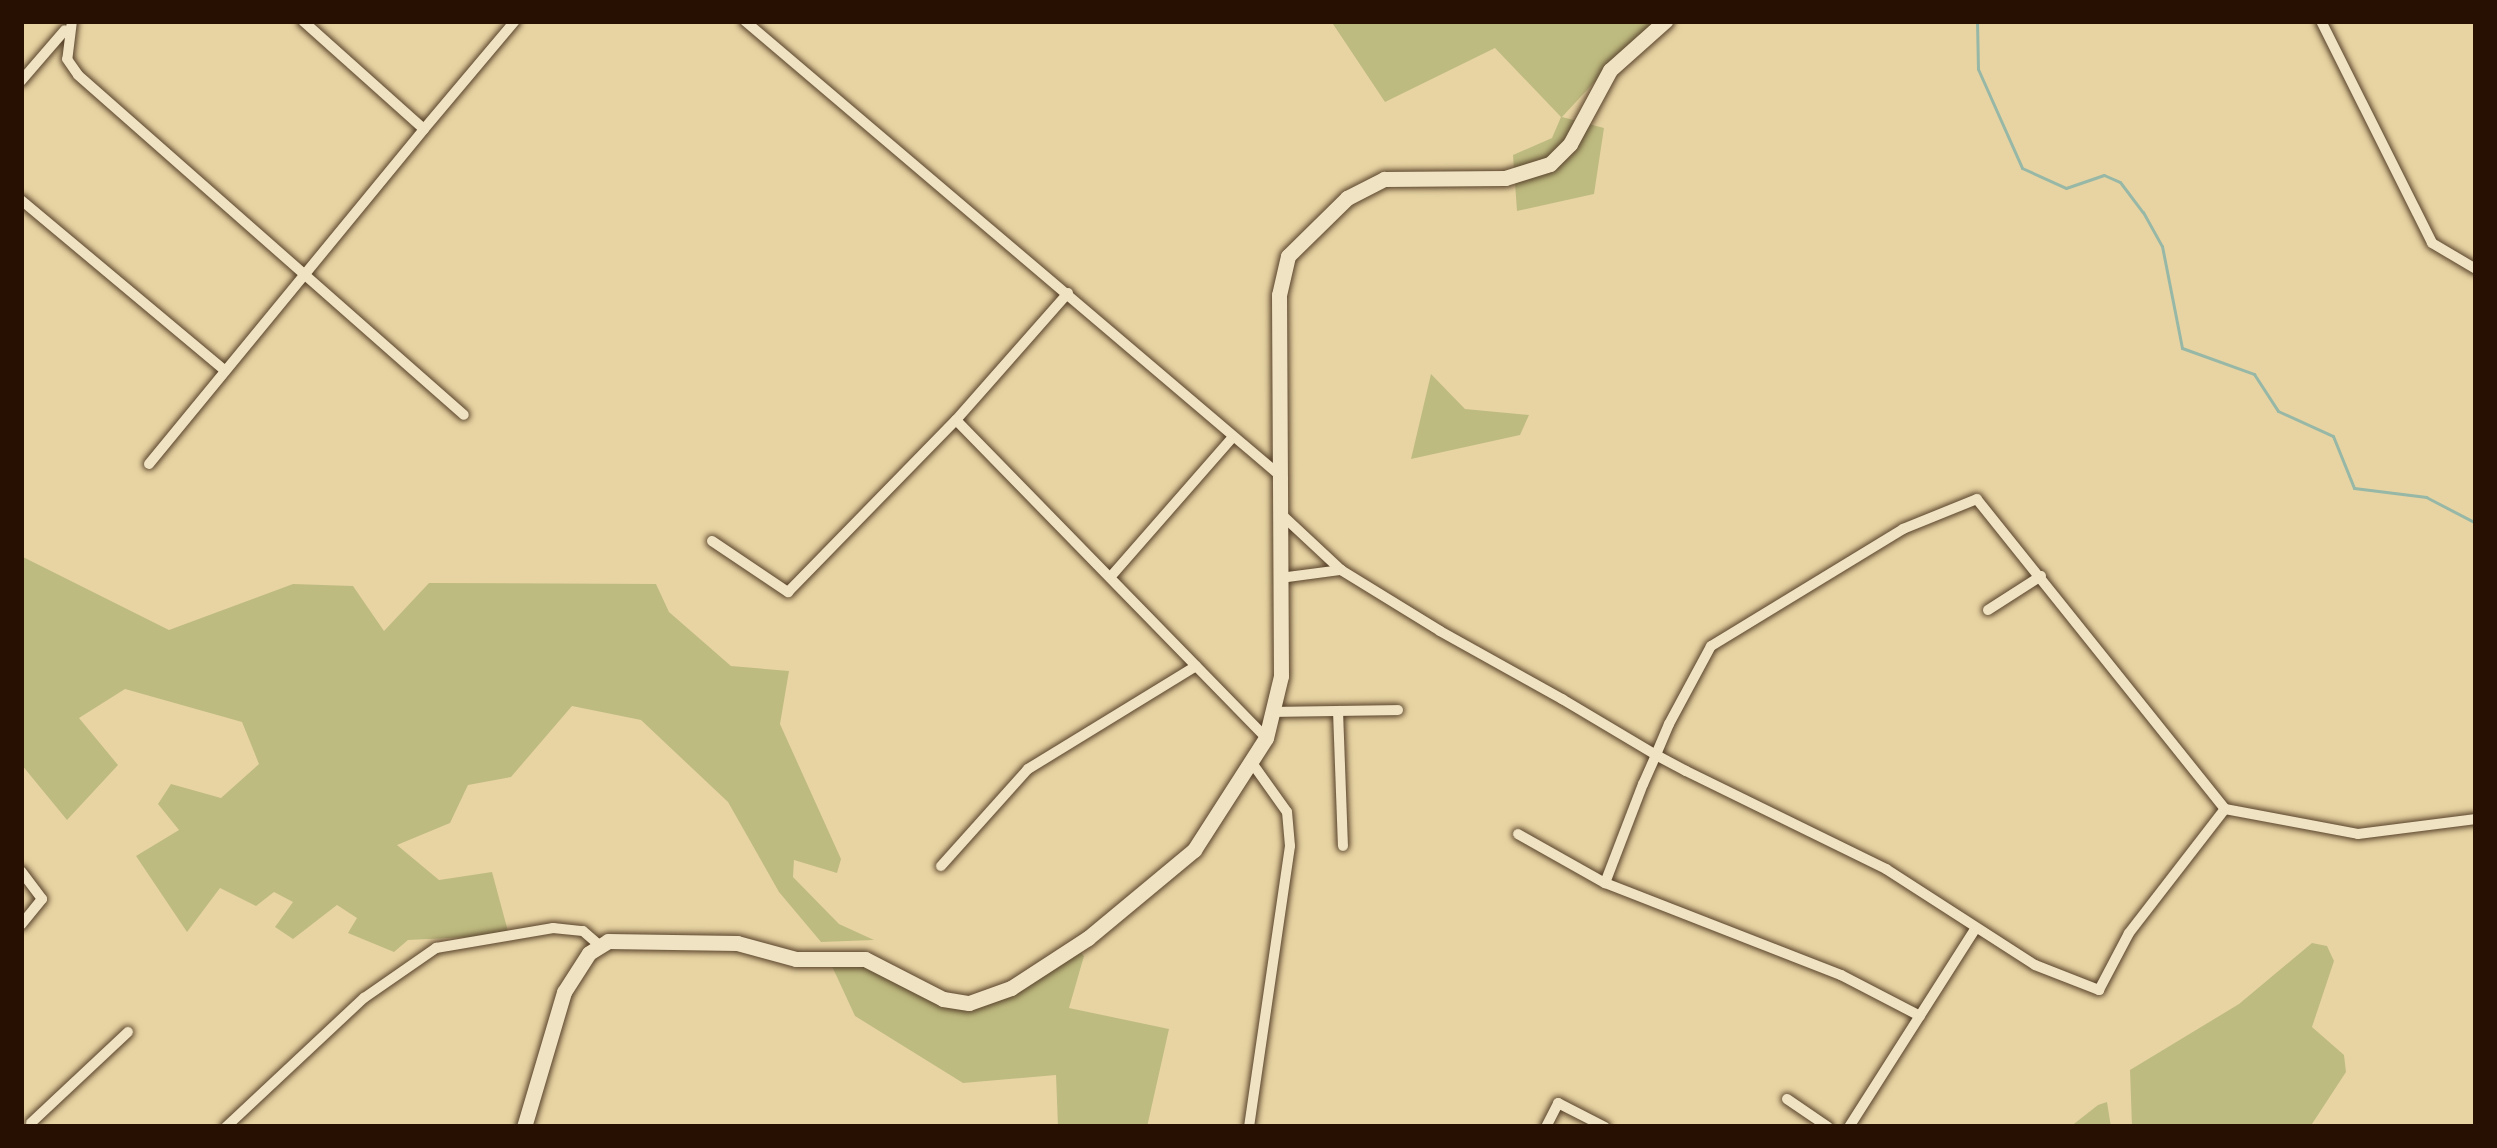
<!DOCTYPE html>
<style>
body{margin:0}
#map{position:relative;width:2497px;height:1148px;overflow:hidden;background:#e8d4a3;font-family:"Libre Bodoni",serif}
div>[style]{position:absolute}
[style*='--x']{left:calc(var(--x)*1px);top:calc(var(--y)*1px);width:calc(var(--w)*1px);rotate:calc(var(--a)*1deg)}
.green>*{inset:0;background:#bebb80}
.stream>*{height:3px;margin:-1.5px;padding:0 1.5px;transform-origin:1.5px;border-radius:1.5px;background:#97b8a6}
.roads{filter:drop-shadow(0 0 3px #57412a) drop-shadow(0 0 3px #57412a)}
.street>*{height:10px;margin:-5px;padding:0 5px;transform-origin:5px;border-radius:5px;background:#f0e3c3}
.secondary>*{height:15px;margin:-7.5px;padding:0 7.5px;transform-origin:7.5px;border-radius:7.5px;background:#f0e3c3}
span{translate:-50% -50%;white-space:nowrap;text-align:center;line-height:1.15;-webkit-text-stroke:10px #f0e3c3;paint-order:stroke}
.frame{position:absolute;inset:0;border:24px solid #271001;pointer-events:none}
</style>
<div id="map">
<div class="green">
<div style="clip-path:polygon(1331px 21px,1663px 21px,1638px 35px,1562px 117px,1604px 128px,1594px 194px,1517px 211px,1513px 155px,1552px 138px,1561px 117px,1495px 48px,1385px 102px)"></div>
<div style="clip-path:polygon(1431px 374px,1465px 409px,1529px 415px,1520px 435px,1411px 459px)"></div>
<div style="clip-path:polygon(21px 556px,169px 630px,293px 584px,353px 586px,384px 631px,429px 583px,656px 584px,669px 612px,731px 666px,789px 671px,780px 724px,841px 859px,837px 873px,794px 860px,793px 877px,839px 924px,874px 940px,821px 942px,779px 892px,728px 802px,641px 720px,572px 706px,511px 777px,468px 785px,450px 823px,397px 845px,439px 880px,492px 872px,509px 935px,408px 940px,394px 952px,348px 933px,357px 918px,337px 905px,293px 939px,275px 927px,293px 902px,274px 892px,256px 906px,220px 888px,187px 932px,136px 856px,179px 830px,158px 804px,171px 784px,221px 798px,259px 764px,242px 722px,125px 689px,79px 718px,118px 765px,67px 820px,21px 764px)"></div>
<div style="clip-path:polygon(1071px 942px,1084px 956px,1069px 1008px,1169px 1029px,1147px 1127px,1058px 1127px,1056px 1075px,963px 1083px,855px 1016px,831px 964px,870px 966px,912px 990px,981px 1002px)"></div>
<div style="clip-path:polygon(2312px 943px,2327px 946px,2334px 961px,2312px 1027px,2344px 1055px,2346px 1072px,2310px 1127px,2132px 1127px,2130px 1070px,2239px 1004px)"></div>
<div style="clip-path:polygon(2107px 1102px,2111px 1127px,2070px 1127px,2098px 1105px)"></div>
</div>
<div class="stream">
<div style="--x:1977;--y:21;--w:48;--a:88.8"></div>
<div style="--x:1978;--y:69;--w:108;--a:66"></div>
<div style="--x:2022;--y:168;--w:48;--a:24.4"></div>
<div style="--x:2066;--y:188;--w:40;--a:-18.9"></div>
<div style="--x:2104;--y:175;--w:17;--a:24"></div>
<div style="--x:2120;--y:182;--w:38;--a:53"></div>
<div style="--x:2143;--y:212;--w:39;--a:61"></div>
<div style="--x:2162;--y:246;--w:104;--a:78.9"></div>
<div style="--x:2182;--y:348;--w:77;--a:19.9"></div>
<div style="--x:2254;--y:374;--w:44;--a:57"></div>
<div style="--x:2278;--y:411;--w:60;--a:24.4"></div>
<div style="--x:2333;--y:436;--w:56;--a:68"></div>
<div style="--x:2354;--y:488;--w:73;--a:7.1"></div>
<div style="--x:2426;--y:497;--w:56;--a:27.5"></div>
</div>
<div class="roads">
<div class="street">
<div style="--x:72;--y:21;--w:38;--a:97"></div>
<div style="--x:67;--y:59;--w:19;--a:55"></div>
<div style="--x:78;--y:75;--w:514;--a:41.37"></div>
<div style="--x:303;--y:21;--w:162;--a:41.8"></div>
<div style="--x:424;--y:129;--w:141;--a:-49.9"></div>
<div style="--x:745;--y:21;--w:706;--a:40.35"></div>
<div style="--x:2321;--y:21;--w:248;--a:63.4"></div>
<div style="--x:2432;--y:243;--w:51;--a:30.6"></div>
<div style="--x:21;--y:81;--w:67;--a:-49.2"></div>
<div style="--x:21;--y:200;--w:265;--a:39.9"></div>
<div style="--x:1068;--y:293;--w:169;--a:131.4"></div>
<div style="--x:956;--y:420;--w:444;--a:45.7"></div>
<div style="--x:149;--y:464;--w:433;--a:-50.6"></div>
<div style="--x:1282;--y:515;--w:81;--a:43"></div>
<div style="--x:1341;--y:570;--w:116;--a:31.6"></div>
<div style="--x:1440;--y:631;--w:140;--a:29.1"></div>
<div style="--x:1562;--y:699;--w:109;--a:30.8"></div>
<div style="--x:1656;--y:755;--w:34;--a:28"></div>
<div style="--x:1686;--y:771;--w:223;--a:26.1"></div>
<div style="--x:1886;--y:869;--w:177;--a:32.8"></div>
<div style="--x:2035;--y:965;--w:69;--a:21.3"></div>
<div style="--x:2099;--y:990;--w:64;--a:-62.2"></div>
<div style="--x:2129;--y:933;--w:157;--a:-52.3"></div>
<div style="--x:2225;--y:809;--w:397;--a:-128.7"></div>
<div style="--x:1977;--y:499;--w:80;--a:157.9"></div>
<div style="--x:1903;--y:529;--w:225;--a:148.6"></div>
<div style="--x:1711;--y:646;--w:89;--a:118.3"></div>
<div style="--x:1669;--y:724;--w:34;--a:113"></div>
<div style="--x:1656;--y:755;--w:32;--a:114"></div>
<div style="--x:1643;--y:784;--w:106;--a:111"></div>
<div style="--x:1605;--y:883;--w:253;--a:21.3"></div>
<div style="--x:1841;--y:975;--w:89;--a:27.4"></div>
<div style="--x:712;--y:541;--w:92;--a:33.9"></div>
<div style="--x:788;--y:592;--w:240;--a:-45.7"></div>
<div style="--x:1113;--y:574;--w:182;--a:-48.8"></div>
<div style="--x:1280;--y:578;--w:62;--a:-7.5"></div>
<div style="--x:1988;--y:610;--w:63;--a:-32.7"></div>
<div style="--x:1338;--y:711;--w:135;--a:87.9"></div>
<div style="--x:1274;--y:712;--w:124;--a:-0.9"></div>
<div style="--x:2225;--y:809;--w:135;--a:10.6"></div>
<div style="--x:2358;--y:834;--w:119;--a:-7.2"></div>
<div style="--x:1518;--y:834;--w:100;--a:29.4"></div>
<div style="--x:941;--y:866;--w:130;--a:-48.1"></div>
<div style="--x:1028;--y:769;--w:197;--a:-31.5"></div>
<div style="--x:21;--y:871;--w:35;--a:53"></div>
<div style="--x:42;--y:899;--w:33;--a:129"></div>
<div style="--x:1787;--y:1099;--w:50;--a:34.3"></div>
<div style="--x:31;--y:1123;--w:133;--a:-43.2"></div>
<div style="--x:226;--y:1127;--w:189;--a:-43.1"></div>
<div style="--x:364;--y:998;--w:88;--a:-34.8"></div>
<div style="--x:436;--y:948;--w:119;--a:-9.7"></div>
<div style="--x:553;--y:928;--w:30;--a:6"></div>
<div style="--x:583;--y:931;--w:21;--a:41"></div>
<div style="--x:1249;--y:1127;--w:284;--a:-81.7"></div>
<div style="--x:1290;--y:846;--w:34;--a:-95"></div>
<div style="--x:1287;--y:812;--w:60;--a:-125.5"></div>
<div style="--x:1546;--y:1127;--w:27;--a:-63"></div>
<div style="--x:1558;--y:1103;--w:53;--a:27.1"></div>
<div style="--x:1849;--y:1127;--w:236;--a:-57.5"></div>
</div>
<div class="secondary">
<div style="--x:524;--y:1127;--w:141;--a:-73.5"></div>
<div style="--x:564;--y:992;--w:46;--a:-57.3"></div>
<div style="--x:589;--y:953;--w:22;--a:-32"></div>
<div style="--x:608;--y:941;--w:129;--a:0.9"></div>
<div style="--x:737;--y:943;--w:61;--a:15.2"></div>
<div style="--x:796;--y:959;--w:69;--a:0"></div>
<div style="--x:865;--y:959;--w:88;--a:27.1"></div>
<div style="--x:943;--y:999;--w:26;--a:9"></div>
<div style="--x:969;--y:1003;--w:45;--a:-19.7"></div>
<div style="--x:1011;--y:988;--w:92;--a:-33"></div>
<div style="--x:1088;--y:938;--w:138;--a:-39.7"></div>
<div style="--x:1194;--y:850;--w:133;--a:-57.3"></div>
<div style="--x:1266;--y:738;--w:64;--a:-76.4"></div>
<div style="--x:1281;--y:676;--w:381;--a:-90.3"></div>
<div style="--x:1279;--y:295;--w:40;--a:-77"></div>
<div style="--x:1288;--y:256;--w:83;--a:-44.5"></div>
<div style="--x:1347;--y:198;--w:42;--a:-27.2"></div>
<div style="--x:1384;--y:179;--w:121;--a:-0.5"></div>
<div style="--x:1505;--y:178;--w:47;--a:-17.3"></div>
<div style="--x:1550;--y:164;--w:28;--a:-45"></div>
<div style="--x:1570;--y:144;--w:84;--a:-61.6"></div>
<div style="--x:1610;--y:70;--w:74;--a:-41.7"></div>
</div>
</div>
<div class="frame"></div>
</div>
